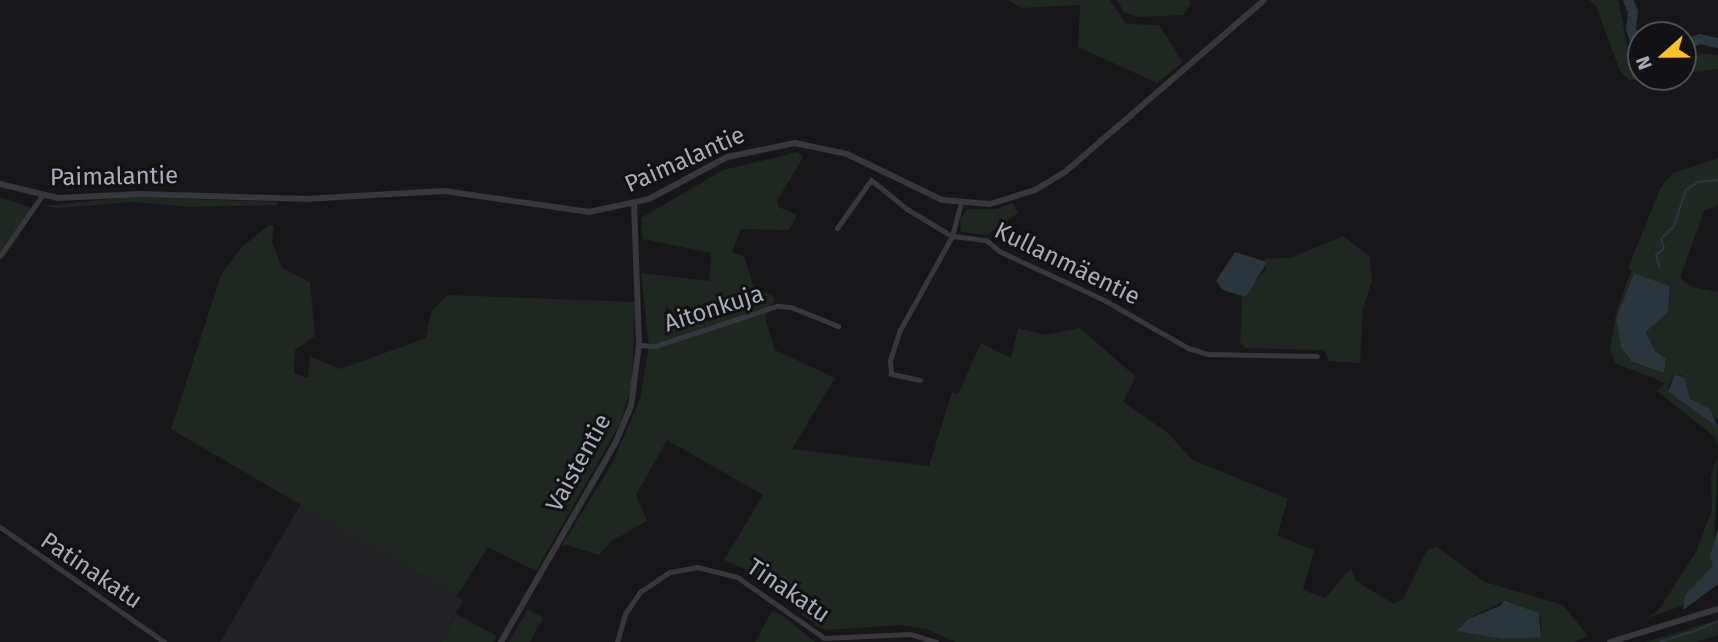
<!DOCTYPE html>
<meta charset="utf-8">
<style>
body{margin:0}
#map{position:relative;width:1718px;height:642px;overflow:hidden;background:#171719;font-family:"Fira Sans",sans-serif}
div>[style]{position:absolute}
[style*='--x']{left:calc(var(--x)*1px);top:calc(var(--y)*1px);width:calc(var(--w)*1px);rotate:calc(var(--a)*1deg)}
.built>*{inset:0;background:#232226}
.green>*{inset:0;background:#1e2720}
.water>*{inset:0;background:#2b353e}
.stream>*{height:2px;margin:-1px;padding:0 1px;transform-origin:1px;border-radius:1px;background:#2b353e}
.river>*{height:10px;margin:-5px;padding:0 5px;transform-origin:5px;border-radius:5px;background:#2b353e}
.minor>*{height:5px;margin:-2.5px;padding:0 2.5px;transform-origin:2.5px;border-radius:2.5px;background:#37383e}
.tertiary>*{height:6px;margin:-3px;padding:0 3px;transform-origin:3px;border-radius:3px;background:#37383e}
span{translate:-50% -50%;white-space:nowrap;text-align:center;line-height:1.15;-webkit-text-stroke:6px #121214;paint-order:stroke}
.street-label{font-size:24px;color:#a8acba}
.north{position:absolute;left:1627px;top:21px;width:70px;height:70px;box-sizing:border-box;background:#121214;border:2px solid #4e5056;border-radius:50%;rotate:249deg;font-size:19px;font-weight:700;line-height:28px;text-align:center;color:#a8acba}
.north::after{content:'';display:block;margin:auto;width:24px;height:32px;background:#ffc028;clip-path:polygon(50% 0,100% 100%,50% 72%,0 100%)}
</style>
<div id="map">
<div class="built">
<div style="clip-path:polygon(301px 504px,463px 600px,440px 642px,220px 642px)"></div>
</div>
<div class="green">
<div style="clip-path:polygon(1008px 0,1110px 0,1126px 24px,1159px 25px,1183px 62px,1157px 83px,1078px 47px,1080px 5px,1022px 8px)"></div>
<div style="clip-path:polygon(1117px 0,1189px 0,1191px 3px,1184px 15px,1138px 17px,1124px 12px)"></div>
<div style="clip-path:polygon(1589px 0,1618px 0,1628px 49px,1634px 63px,1641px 67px,1641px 77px,1671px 77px,1629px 80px,1620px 71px,1596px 6px)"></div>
<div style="clip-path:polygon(1695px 53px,1718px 55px,1718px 69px,1683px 74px,1683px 57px)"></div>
<div style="clip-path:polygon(evenodd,798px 152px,803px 157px,777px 201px,779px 207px,797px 215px,789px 230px,741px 229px,732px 252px,744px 256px,753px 285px,775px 298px,765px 318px,775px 350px,835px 378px,792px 449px,929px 466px,952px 392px,958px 394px,981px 343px,1011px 358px,1018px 328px,1045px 335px,1080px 328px,1136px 377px,1123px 402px,1168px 433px,1191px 459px,1288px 499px,1277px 535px,1314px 550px,1303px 590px,1325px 598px,1351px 568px,1356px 581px,1394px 604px,1403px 599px,1427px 550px,1437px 547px,1485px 582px,1563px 605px,1588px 636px,1575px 642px,955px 642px,927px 629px,901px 625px,827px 630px,817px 626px,747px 570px,724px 560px,763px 495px,667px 440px,636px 495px,647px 521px,610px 542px,599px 555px,568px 545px,561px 547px,613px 462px,640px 399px,649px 345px,641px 273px,709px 281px,711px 253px,643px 239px,641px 218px,723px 170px,798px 152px,1506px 600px,1534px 611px,1541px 617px,1541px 636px,1505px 639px,1470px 630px,1459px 632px,1468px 619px,1506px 600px)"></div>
<div style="clip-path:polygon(evenodd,1718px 158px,1718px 205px,1704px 211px,1680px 278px,1692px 287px,1718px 292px,1718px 419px,1690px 399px,1682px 375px,1675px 375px,1667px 388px,1718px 428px,1718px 447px,1715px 437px,1657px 391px,1665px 383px,1615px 363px,1610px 349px,1616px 313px,1631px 271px,1628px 268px,1661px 187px,1673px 173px,1718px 158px,1634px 273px,1670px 286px,1669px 308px,1646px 332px,1655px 351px,1666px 359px,1664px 373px,1633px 363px,1621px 347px,1616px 319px,1634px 273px)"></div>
<div style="clip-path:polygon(0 197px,33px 208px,0 252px)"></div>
<div style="clip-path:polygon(130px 197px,277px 202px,277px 205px,191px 207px,132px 202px,58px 208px,42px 206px)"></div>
<div style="clip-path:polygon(1013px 203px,1018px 213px,987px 235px,961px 232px,960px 219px,967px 209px,996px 209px)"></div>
<div style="clip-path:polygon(269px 225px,274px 226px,272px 242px,282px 268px,310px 282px,315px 336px,295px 350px,294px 373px,308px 378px,310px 356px,340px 369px,426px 338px,431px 312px,447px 295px,635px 302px,632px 384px,621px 422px,536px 571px,488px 547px,457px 596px,171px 429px,221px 275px,242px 247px)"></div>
<div style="clip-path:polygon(1343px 236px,1370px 257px,1372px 281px,1363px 308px,1360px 363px,1329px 361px,1324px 350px,1245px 348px,1240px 342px,1242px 297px,1266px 269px,1265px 259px,1293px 257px)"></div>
<div style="clip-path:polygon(1718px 455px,1713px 566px,1681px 606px,1645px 619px,1658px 611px,1696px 552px,1712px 510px,1711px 477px)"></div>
<div style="clip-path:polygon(528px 609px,543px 618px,530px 642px,509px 642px)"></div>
<div style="clip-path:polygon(772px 611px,782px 615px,815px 642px,755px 642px)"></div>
<div style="clip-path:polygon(456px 614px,497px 636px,493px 642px,440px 642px)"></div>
<div style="clip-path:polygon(1718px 620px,1718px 635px,1697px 642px,1646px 642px)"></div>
</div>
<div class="water">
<div style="clip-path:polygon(1235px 252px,1267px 262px,1246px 297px,1223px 290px,1216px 281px)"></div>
<div style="clip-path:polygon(1634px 273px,1670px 286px,1668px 312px,1646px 332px,1655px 351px,1666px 359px,1664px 373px,1632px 362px,1621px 347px,1616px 319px)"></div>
<div style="clip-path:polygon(1675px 375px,1684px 377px,1690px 399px,1710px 409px,1718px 428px,1668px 391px)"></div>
<div style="clip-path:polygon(1718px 528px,1718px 584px,1683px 610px,1685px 595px,1713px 566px,1710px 556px)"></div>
<div style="clip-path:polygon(1504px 600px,1539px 613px,1541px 637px,1503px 639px,1457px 631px,1468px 619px,1500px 606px)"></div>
</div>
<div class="stream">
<div style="--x:1660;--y:268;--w:14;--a:-107"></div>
<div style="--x:1656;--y:255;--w:11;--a:-41"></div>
<div style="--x:1664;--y:248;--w:9;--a:-108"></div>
<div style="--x:1661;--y:239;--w:18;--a:-45"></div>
<div style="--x:1674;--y:226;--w:38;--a:-72"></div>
<div style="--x:1686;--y:190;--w:14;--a:-34"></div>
<div style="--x:1698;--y:182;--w:20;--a:-6"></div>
<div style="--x:1691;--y:633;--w:30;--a:-24"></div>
<div style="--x:1660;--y:642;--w:33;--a:-18"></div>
</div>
<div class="river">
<div style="--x:1628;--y:0;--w:13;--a:67"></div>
<div style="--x:1633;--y:12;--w:17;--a:97"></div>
<div style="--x:1631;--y:29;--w:29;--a:70"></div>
<div style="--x:1683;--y:45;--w:18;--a:-19"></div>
<div style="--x:1700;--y:39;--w:18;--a:13"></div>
</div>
<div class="minor">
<div style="--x:837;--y:228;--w:59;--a:-54.7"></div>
<div style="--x:871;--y:180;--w:46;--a:38.9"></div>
<div style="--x:907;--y:209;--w:52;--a:31"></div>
<div style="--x:952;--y:236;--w:34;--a:7"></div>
<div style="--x:986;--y:240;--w:17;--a:40"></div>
<div style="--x:999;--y:251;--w:116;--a:25"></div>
<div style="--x:1104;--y:300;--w:97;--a:29.7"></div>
<div style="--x:1188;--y:348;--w:21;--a:17"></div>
<div style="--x:1208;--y:354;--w:109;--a:1.1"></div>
<div style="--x:0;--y:256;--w:72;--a:-55.2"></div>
<div style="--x:639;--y:345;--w:16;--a:4"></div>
<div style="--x:655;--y:346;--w:128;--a:-18.2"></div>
<div style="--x:777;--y:306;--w:14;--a:4"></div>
<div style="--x:791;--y:307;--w:51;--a:22"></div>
<div style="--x:920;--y:380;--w:30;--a:-168"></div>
<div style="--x:891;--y:374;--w:14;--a:-94"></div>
<div style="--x:890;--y:360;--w:32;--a:-72"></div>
<div style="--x:900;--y:330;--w:107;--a:-61"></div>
<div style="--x:952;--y:236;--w:34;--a:-75"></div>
<div style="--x:0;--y:527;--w:200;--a:35"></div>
<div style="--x:617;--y:642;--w:29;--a:-74"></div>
<div style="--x:625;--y:614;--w:27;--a:-56"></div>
<div style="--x:640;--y:592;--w:36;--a:-34"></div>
<div style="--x:670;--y:572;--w:27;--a:-10"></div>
<div style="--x:697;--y:567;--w:41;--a:14"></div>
<div style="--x:737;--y:577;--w:106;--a:35"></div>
<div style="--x:824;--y:638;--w:86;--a:-2.7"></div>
<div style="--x:910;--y:634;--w:27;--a:17"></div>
</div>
<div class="tertiary">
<div style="--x:0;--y:184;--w:60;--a:13.6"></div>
<div style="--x:58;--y:198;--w:82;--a:-2.8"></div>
<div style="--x:140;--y:194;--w:164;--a:1.7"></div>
<div style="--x:304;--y:199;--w:140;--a:-3.3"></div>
<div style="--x:444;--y:191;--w:147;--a:8.2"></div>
<div style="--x:589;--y:212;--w:61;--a:-12.2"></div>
<div style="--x:649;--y:199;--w:89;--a:-28.3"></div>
<div style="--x:727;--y:157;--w:69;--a:-11.6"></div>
<div style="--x:795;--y:143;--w:53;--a:11.9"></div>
<div style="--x:847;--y:154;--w:106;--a:25.8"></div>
<div style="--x:942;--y:200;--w:48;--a:4.8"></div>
<div style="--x:990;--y:204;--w:47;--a:-17.3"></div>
<div style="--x:1035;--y:190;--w:35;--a:-31"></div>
<div style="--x:1065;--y:172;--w:263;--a:-40.8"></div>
<div style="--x:501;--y:642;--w:228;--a:-60.1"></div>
<div style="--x:615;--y:444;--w:41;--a:-67.2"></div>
<div style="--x:631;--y:406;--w:62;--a:-82.5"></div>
<div style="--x:639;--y:345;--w:140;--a:-92"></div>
<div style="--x:1610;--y:642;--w:113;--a:-17"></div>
</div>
<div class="street-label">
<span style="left:685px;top:160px;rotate:-24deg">Paimalantie</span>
<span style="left:114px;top:177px;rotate:-1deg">Paimalantie</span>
<span style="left:1067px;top:264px;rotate:26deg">Kullanmäentie</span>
<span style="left:714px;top:309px;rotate:-18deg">Aitonkuja</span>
<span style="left:579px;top:463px;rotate:-61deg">Vaistentie</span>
<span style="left:91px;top:571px;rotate:34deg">Patinakatu</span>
<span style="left:788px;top:591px;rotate:34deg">Tinakatu</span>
</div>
<div class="north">N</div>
</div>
